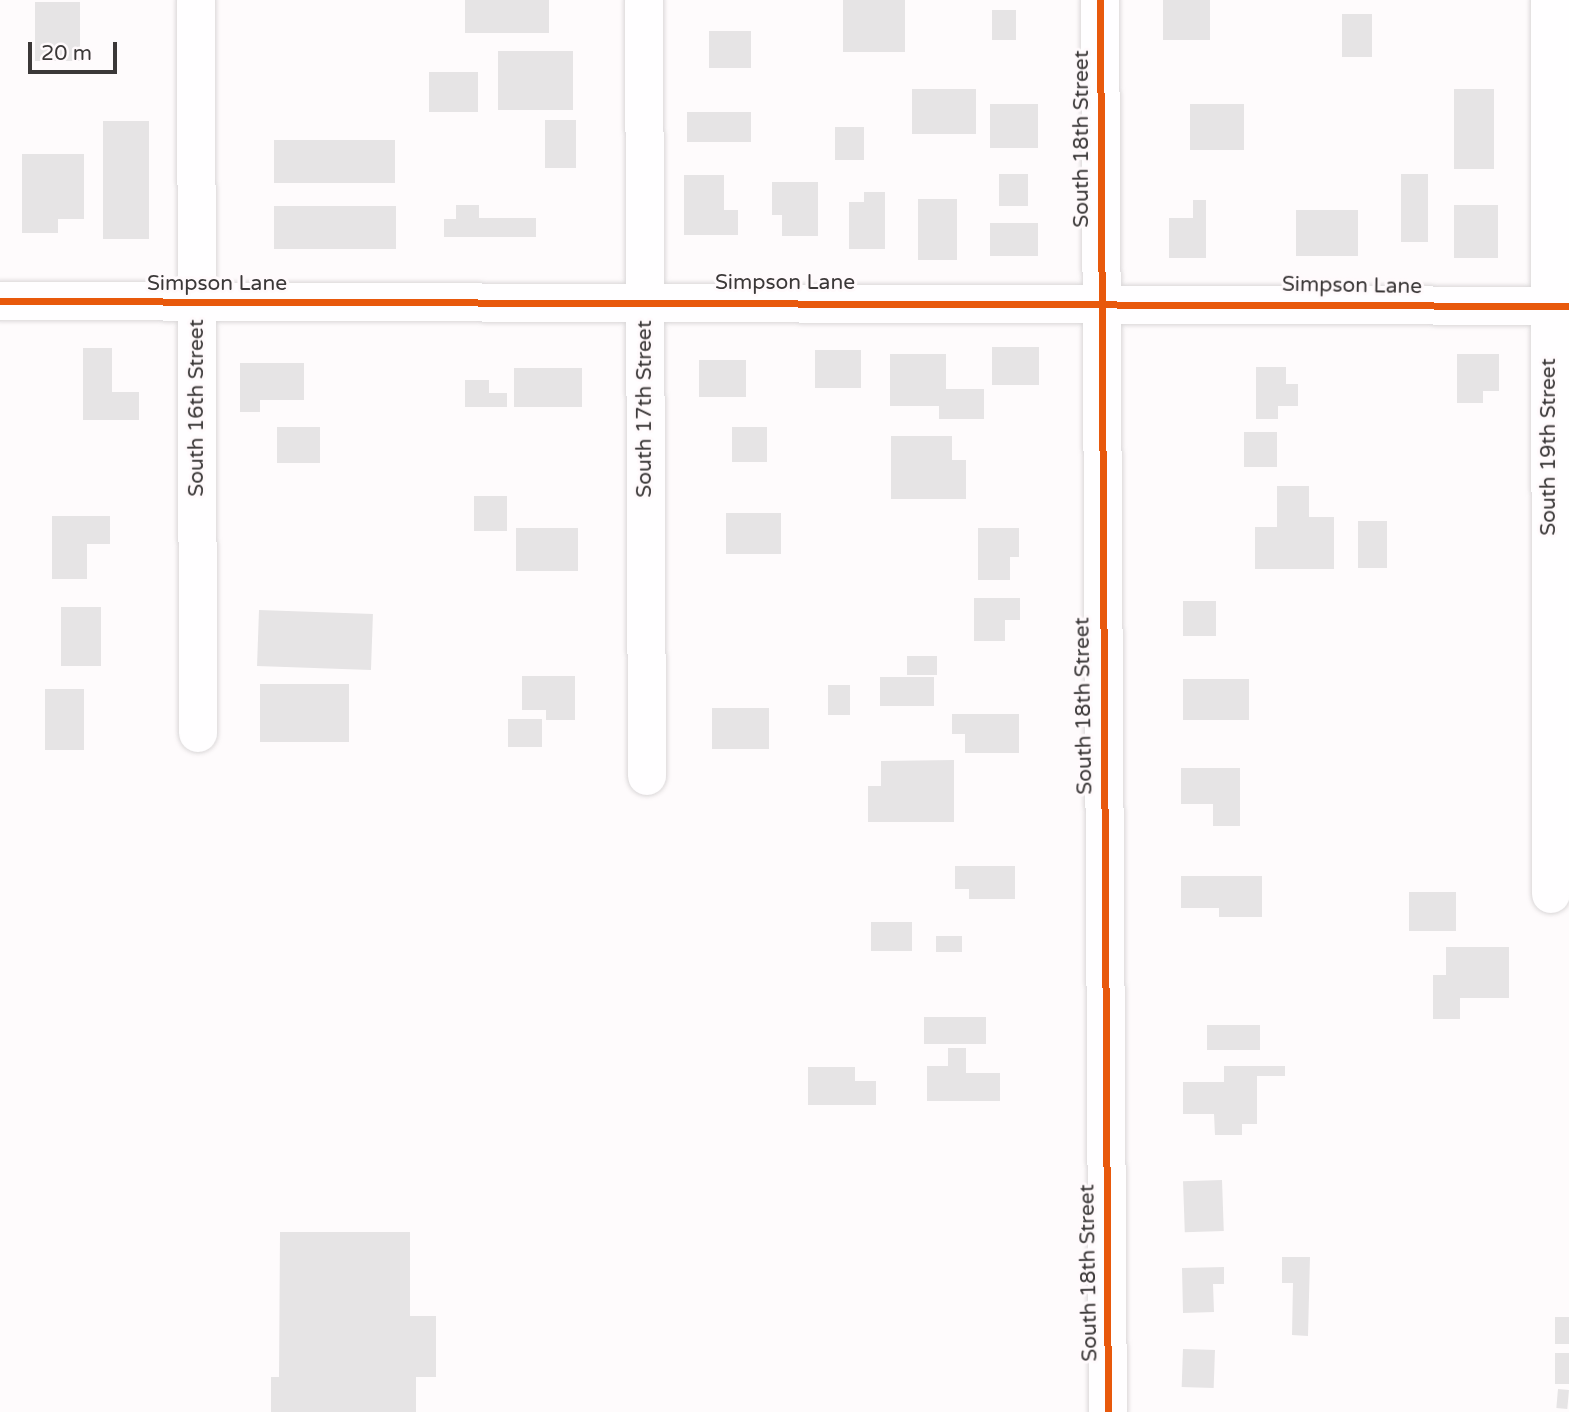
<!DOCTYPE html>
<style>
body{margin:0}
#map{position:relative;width:1569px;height:1412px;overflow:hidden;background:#fefbfc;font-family:"Varela Round",sans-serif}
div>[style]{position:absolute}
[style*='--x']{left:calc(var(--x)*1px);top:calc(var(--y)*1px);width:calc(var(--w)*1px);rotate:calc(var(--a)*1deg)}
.building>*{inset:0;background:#e6e4e5;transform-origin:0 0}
.roads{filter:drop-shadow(0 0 2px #dad7d8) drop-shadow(0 0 2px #dad7d8)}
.minor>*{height:38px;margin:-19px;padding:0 19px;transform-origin:19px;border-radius:19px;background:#fffeff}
.cycleway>*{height:7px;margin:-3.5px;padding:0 3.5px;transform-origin:3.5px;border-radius:3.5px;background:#e8590c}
span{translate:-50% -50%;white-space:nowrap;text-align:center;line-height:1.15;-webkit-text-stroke:6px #fffafc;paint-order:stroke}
.street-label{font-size:21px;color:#3b3838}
.scale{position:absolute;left:28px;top:42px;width:89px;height:32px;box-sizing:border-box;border:4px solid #3b3838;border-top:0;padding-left:9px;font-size:21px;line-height:24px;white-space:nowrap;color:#3b3838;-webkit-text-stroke:5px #fffafc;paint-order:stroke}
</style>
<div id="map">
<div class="building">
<div style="left:465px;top:0;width:84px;height:33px"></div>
<div style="left:843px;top:0;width:62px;height:52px"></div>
<div style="left:1163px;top:0;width:47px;height:40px"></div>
<div style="left:35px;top:2px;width:45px;height:59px"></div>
<div style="left:992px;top:10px;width:24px;height:30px"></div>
<div style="left:1342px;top:14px;width:30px;height:43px"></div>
<div style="left:709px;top:31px;width:42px;height:37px"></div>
<div style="left:498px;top:51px;width:75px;height:59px"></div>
<div style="left:429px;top:72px;width:49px;height:40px"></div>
<div style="left:912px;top:89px;width:64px;height:45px"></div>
<div style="left:1454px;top:89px;width:40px;height:80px"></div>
<div style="left:990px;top:104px;width:48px;height:44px"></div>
<div style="left:1190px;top:104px;width:54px;height:46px"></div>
<div style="left:687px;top:112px;width:64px;height:30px"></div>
<div style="left:545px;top:120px;width:31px;height:48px"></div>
<div style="left:103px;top:121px;width:46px;height:118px"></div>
<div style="left:835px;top:127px;width:29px;height:33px"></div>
<div style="left:274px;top:140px;width:121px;height:43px"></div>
<div style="clip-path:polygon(22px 154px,84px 154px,84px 219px,58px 219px,58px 233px,22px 233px)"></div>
<div style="left:999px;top:174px;width:29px;height:32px"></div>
<div style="left:1401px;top:174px;width:27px;height:68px"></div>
<div style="clip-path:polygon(684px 175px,724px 175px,724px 210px,738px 210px,738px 235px,684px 235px)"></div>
<div style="clip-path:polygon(772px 182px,818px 182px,818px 236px,782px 236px,782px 215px,772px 215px)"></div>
<div style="clip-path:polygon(864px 192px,885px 192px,885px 249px,849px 249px,849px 202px,864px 202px)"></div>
<div style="left:918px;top:199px;width:39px;height:61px"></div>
<div style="clip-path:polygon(1193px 200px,1206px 200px,1206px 258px,1169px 258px,1169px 218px,1193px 218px)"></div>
<div style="clip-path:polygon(456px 205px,479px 205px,479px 218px,536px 218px,536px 237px,444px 237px,444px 219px,456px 219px)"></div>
<div style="left:1454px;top:205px;width:44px;height:53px"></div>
<div style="left:274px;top:206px;width:122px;height:43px"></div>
<div style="left:1296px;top:210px;width:62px;height:46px"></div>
<div style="left:990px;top:223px;width:48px;height:33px"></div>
<div style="left:992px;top:347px;width:47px;height:38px"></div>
<div style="clip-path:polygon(83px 348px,112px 348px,112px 392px,139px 392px,139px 420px,83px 420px)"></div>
<div style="left:815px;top:350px;width:46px;height:38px"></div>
<div style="clip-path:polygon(890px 354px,946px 354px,946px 389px,984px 389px,984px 419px,939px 419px,939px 406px,890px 406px)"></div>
<div style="clip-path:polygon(1457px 354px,1499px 354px,1499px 391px,1483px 391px,1483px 403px,1457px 403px)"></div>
<div style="left:699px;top:360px;width:47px;height:37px"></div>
<div style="clip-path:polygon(240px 363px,304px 363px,304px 400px,260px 400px,260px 412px,240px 412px)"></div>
<div style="clip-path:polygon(1256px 367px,1286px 367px,1286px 384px,1298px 384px,1298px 406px,1278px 406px,1278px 419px,1256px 419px)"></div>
<div style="left:514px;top:368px;width:68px;height:39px"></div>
<div style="clip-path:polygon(465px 380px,489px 380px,489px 393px,507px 393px,507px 407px,465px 407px)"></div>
<div style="left:277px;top:427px;width:43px;height:36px"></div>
<div style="left:732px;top:427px;width:35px;height:35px"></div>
<div style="left:1244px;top:432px;width:33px;height:35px"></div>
<div style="clip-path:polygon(891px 436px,952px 436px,952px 460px,966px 460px,966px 499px,891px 499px)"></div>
<div style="clip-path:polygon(1277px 486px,1309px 486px,1309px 517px,1334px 517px,1334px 569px,1255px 569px,1255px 527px,1277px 527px)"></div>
<div style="left:474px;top:496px;width:33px;height:35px"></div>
<div style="left:726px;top:513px;width:55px;height:41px"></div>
<div style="clip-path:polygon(52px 516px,110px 516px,110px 544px,87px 544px,87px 579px,52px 579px)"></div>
<div style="left:1358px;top:521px;width:29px;height:47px"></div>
<div style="left:516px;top:528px;width:62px;height:43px"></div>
<div style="clip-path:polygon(978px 528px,1019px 528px,1019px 557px,1010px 557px,1010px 580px,978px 580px)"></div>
<div style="clip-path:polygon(974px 598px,1020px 598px,1020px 620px,1005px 620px,1005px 641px,974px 641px)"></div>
<div style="left:1183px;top:601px;width:33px;height:35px"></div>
<div style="left:61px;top:607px;width:40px;height:59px"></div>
<div style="left:259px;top:610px;width:114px;height:56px;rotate:2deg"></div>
<div style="left:907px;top:656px;width:30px;height:19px"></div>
<div style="clip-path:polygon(522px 676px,575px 676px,575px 720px,546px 720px,546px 710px,522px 710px)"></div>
<div style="left:880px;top:677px;width:54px;height:29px"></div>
<div style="left:1183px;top:679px;width:66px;height:41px"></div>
<div style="left:260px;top:684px;width:89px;height:58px"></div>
<div style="left:828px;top:685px;width:22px;height:30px"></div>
<div style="left:45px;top:689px;width:39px;height:61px"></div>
<div style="left:712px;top:708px;width:57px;height:41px"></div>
<div style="clip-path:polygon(952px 714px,1019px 714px,1019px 753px,965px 753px,965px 734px,952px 734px)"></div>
<div style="left:508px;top:719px;width:34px;height:28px"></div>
<div style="clip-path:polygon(954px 760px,954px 822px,868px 822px,868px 786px,881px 786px,881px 761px)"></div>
<div style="clip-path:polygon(1181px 768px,1240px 768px,1240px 826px,1213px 826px,1213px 804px,1181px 804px)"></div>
<div style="clip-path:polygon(955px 866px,1015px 866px,1015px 899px,969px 899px,969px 889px,955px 889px)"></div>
<div style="clip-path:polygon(1181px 876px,1262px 876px,1262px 917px,1219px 917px,1219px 908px,1181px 908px)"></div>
<div style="left:1409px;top:892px;width:47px;height:39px"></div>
<div style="left:871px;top:922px;width:41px;height:29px"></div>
<div style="left:936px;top:936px;width:26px;height:16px"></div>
<div style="clip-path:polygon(1446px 947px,1509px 947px,1509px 998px,1460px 998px,1460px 1019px,1433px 1019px,1433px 975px,1446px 975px)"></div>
<div style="left:924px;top:1017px;width:62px;height:27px"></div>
<div style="left:1207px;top:1025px;width:53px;height:25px"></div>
<div style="clip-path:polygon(948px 1048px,966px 1048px,966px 1073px,1000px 1073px,1000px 1101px,927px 1101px,927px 1066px,948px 1066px)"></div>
<div style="clip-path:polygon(1224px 1066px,1285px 1066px,1285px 1076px,1257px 1076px,1257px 1124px,1242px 1124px,1242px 1135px,1215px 1135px,1214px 1114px,1183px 1114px,1183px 1082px,1224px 1082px)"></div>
<div style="clip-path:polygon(808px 1067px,855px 1067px,855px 1081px,876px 1081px,876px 1105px,808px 1105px)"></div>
<div style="left:1222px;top:1180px;width:51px;height:39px;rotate:88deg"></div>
<div style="clip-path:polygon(280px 1232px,410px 1232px,410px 1316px,436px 1316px,436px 1377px,416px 1377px,416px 1412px,271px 1412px,271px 1377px,279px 1377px)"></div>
<div style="clip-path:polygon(1282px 1257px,1310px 1257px,1308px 1336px,1292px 1335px,1293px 1283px,1282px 1283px)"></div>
<div style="clip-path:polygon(1224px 1267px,1224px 1284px,1213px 1284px,1214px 1312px,1183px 1313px,1182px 1268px)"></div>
<div style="left:1555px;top:1317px;width:14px;height:27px"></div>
<div style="left:1183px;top:1349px;width:32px;height:38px;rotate:2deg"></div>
<div style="left:1555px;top:1353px;width:14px;height:31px"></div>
<div style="left:1558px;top:1389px;width:11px;height:19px;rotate:5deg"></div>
</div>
<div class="roads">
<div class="minor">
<div style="--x:196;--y:0;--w:733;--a:89.84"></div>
<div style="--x:644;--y:0;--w:776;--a:89.78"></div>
<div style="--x:1100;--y:0;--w:1412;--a:89.68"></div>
<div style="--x:1550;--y:0;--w:894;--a:89.94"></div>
<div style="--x:0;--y:301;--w:1569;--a:0.18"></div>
</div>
</div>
<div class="cycleway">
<div style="--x:1100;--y:0;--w:1412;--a:89.68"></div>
<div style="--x:0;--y:301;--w:1569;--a:0.18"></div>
</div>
<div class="street-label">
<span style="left:1082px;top:139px;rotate:-90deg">South 18th Street</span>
<span style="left:785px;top:283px">Simpson Lane</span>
<span style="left:217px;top:284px">Simpson Lane</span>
<span style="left:1352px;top:286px;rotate:1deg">Simpson Lane</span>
<span style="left:197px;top:408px;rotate:-90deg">South 16th Street</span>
<span style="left:645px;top:409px;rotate:-90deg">South 17th Street</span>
<span style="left:1549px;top:447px;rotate:-90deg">South 19th Street</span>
<span style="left:1084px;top:706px;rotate:-91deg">South 18th Street</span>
<span style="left:1089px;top:1273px;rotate:-91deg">South 18th Street</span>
</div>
<div class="scale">20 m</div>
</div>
